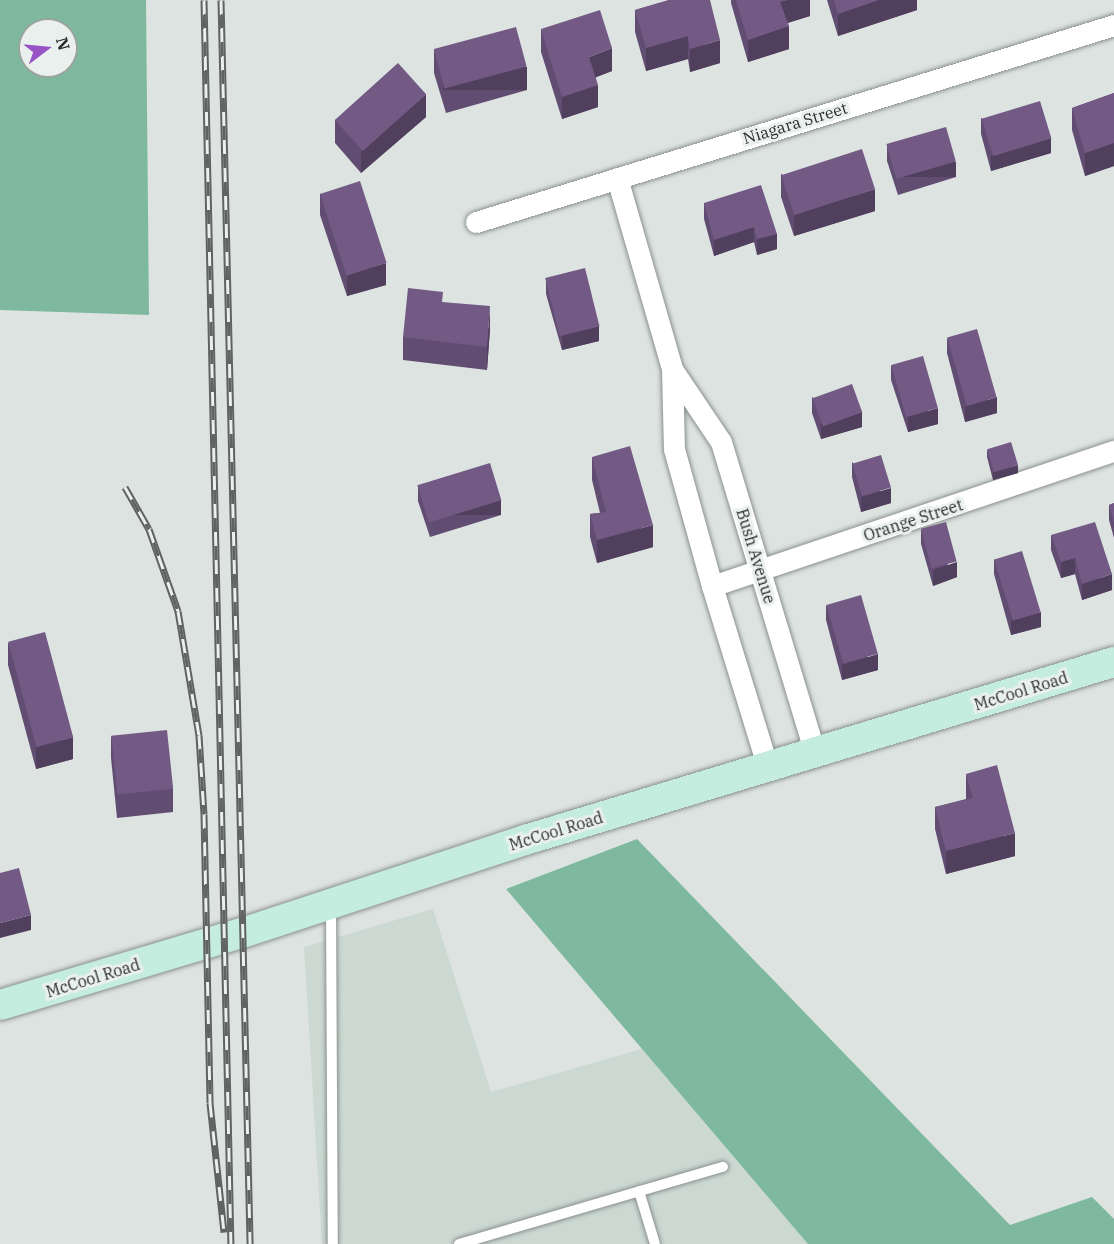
<!DOCTYPE html>
<style>
body{margin:0}
#map{position:relative;width:1114px;height:1244px;overflow:hidden;background:#dde3e0;font-family:"IBM Plex Serif",serif}
div>[style]{position:absolute}
[style*='--x']{left:calc(var(--x)*1px);top:calc(var(--y)*1px);width:calc(var(--w)*1px);rotate:calc(var(--a)*1deg)}
.built>*{inset:0;background:#ccd9d3}
.forest>*{inset:0;background:#7eb99f}
.roads{filter:drop-shadow(0 0 2px #8b918e) drop-shadow(0 0 2px #8b918e)}
.lane>*{height:10px;margin:-5px;padding:0 5px;transform-origin:5px;border-radius:5px;background:#fff}
.street>*{height:21px;margin:-10.5px;padding:0 10.5px;transform-origin:10.5px;border-radius:10.5px;background:#fff}
.secondary>*{height:30px;margin:-15px;padding:0 15px;transform-origin:15px;border-radius:15px;background:#c5eddf}
.rail>*{height:7px;margin-top:-3.5px;transform-origin:0;background:repeating-linear-gradient(90deg,#eaf0ed 0 14px,#606361 0 28px);box-sizing:border-box;border-block:2px solid #606361}
.wall>*{inset:0;background:#624d72}
.shaded-wall>*{inset:0;background:#503f5d;transform-origin:0 0}
.building>*{inset:0;background:#725a85;transform-origin:0 0}
span{translate:-50% -50%;white-space:nowrap;text-align:center;line-height:1.15;-webkit-text-stroke:6px #eaf0ed;paint-order:stroke}
.street-label{font-size:16px;color:#2a2c2b}
.north{position:absolute;left:18px;top:18px;width:60px;height:60px;box-sizing:border-box;background:#eaf0ed;border:2px solid #9da29f;border-radius:50%;rotate:74deg;font-size:16px;font-weight:700;line-height:24px;text-align:center;color:#2a2c2b}
.north::after{content:'';display:block;margin:auto;width:21px;height:27px;background:#9853c7;clip-path:polygon(50% 0,100% 100%,50% 72%,0 100%)}
</style>
<div id="map">
<div class="built">
<div style="clip-path:polygon(433px 909px,491px 1092px,645px 1048px,809px 1244px,322px 1244px,304px 947px)"></div>
</div>
<div class="forest">
<div style="clip-path:polygon(evenodd,0 0,146px 0,149px 315px,0 310px,0 0,30px 30px,66px 30px,66px 66px,30px 66px,30px 30px)"></div>
<div style="clip-path:polygon(637px 839px,1010px 1225px,1092px 1197px,1114px 1219px,1114px 1244px,808px 1244px,506px 889px)"></div>
</div>
<div class="roads">
<div class="lane">
<div style="--x:331;--y:907;--w:337;--a:89.7"></div>
<div style="--x:639;--y:1191;--w:55;--a:73.2"></div>
<div style="--x:459;--y:1244;--w:275;--a:-16.3"></div>
</div>
<div class="street">
<div style="--x:617;--y:178;--w:199;--a:73.9"></div>
<div style="--x:672;--y:369;--w:80;--a:88.6"></div>
<div style="--x:674;--y:449;--w:142;--a:74.5"></div>
<div style="--x:712;--y:586;--w:190;--a:72.9"></div>
<div style="--x:476;--y:222;--w:668;--a:-17.16"></div>
<div style="--x:672;--y:369;--w:88;--a:56.1"></div>
<div style="--x:721;--y:442;--w:326;--a:73.2"></div>
<div style="--x:712;--y:586;--w:424;--a:-18.6"></div>
</div>
<div class="secondary">
<div style="--x:0;--y:1005;--w:252;--a:-16.6"></div>
<div style="--x:242;--y:933;--w:298;--a:-18.2"></div>
<div style="--x:525;--y:840;--w:615;--a:-16.82"></div>
</div>
</div>
<div class="rail">
<div style="--x:204;--y:0;--w:1244;--a:88.76"></div>
<div style="--x:221;--y:0;--w:1244;--a:88.66"></div>
<div style="--x:125;--y:487;--w:48;--a:60.3"></div>
<div style="--x:149;--y:529;--w:87;--a:70.5"></div>
<div style="--x:178;--y:611;--w:126;--a:80.4"></div>
<div style="--x:199;--y:735;--w:79;--a:86.4"></div>
<div style="--x:204;--y:814;--w:289;--a:88.8"></div>
<div style="--x:210;--y:1103;--w:130;--a:83.8"></div>
</div>
<div class="wall">
<div style="clip-path:polygon(669px 0,720px 63px,690px 72px,688px 59px,646px 71px,635px 32px,635px 10px)"></div>
<div style="clip-path:polygon(731px 0,810px 0,810px 16px,788px 23px,789px 49px,748px 62px,731px 3px)"></div>
<div style="clip-path:polygon(827px 0,917px 0,917px 10px,838px 36px)"></div>
<div style="clip-path:polygon(541px 29px,612px 71px,596px 77px,598px 107px,562px 119px,541px 52px)"></div>
<div style="clip-path:polygon(434px 50px,527px 90px,446px 113px,434px 73px)"></div>
<div style="clip-path:polygon(1114px 93px,1114px 166px,1085px 176px,1072px 130px,1072px 108px)"></div>
<div style="clip-path:polygon(426px 117px,361px 173px,335px 143px,335px 120px)"></div>
<div style="clip-path:polygon(981px 118px,1051px 153px,991px 171px,981px 134px)"></div>
<div style="clip-path:polygon(887px 145px,956px 177px,898px 195px,887px 161px)"></div>
<div style="clip-path:polygon(781px 174px,875px 211px,794px 236px,781px 197px)"></div>
<div style="clip-path:polygon(320px 193px,386px 285px,347px 296px,320px 215px)"></div>
<div style="clip-path:polygon(704px 203px,777px 234px,777px 249px,757px 255px,754px 242px,714px 256px,704px 219px)"></div>
<div style="clip-path:polygon(546px 279px,599px 341px,562px 350px,546px 294px)"></div>
<div style="clip-path:polygon(443px 302px,490px 329px,487px 370px,403px 360px,403px 337px)"></div>
<div style="clip-path:polygon(947px 338px,997px 413px,965px 422px,947px 353px)"></div>
<div style="clip-path:polygon(891px 365px,938px 424px,908px 432px,891px 380px)"></div>
<div style="clip-path:polygon(812px 397px,862px 427px,821px 439px,812px 413px)"></div>
<div style="clip-path:polygon(987px 450px,1018px 473px,993px 480px,987px 457px)"></div>
<div style="clip-path:polygon(592px 457px,653px 547px,597px 563px,590px 537px,590px 514px,600px 513px,592px 480px)"></div>
<div style="clip-path:polygon(852px 462px,891px 503px,861px 512px,852px 477px)"></div>
<div style="clip-path:polygon(418px 486px,501px 515px,430px 537px,418px 501px)"></div>
<div style="clip-path:polygon(1114px 503px,1114px 538px,1109px 520px,1109px 505px)"></div>
<div style="clip-path:polygon(921px 529px,957px 577px,933px 586px,921px 544px)"></div>
<div style="clip-path:polygon(1051px 535px,1112px 590px,1082px 600px,1075px 574px,1061px 578px,1051px 550px)"></div>
<div style="clip-path:polygon(994px 559px,1041px 627px,1011px 635px,994px 574px)"></div>
<div style="clip-path:polygon(826px 605px,878px 670px,842px 680px,826px 620px)"></div>
<div style="clip-path:polygon(8px 642px,73px 759px,36px 769px,8px 665px)"></div>
<div style="clip-path:polygon(111px 736px,173px 789px,173px 812px,117px 818px,111px 758px)"></div>
<div style="clip-path:polygon(966px 774px,1015px 856px,946px 874px,935px 829px,935px 807px,966px 799px)"></div>
</div>
<div class="shaded-wall">
<div style="clip-path:polygon(788px 0,810px 0,810px 16px,780px 25px,780px 2px)"></div>
<div style="clip-path:polygon(879px 0,917px 0,917px 10px,838px 36px,838px 14px)"></div>
<div style="clip-path:polygon(789px 26px,789px 49px,748px 62px,748px 40px)"></div>
<div style="clip-path:polygon(688px 36px,688px 59px,646px 71px,646px 48px)"></div>
<div style="clip-path:polygon(720px 40px,720px 63px,690px 72px,690px 49px)"></div>
<div style="clip-path:polygon(612px 48px,612px 71px,589px 80px,589px 57px)"></div>
<div style="left:527px;top:67px;width:23px;height:84px;rotate:90deg"></div>
<div style="clip-path:polygon(598px 85px,598px 107px,562px 119px,562px 97px)"></div>
<div style="clip-path:polygon(426px 94px,426px 117px,361px 173px,361px 151px)"></div>
<div style="clip-path:polygon(1051px 138px,1051px 153px,991px 171px,991px 155px)"></div>
<div style="clip-path:polygon(1114px 143px,1114px 166px,1085px 176px,1085px 153px)"></div>
<div style="left:956px;top:162px;width:15px;height:61px;rotate:90deg"></div>
<div style="clip-path:polygon(875px 189px,875px 211px,794px 236px,794px 214px)"></div>
<div style="clip-path:polygon(754px 227px,754px 242px,714px 256px,714px 240px)"></div>
<div style="clip-path:polygon(777px 234px,777px 249px,757px 255px,757px 239px)"></div>
<div style="clip-path:polygon(386px 263px,386px 285px,347px 296px,347px 274px)"></div>
<div style="clip-path:polygon(490px 306px,490px 329px,487px 370px,487px 347px)"></div>
<div style="clip-path:polygon(599px 326px,599px 341px,562px 350px,562px 335px)"></div>
<div style="clip-path:polygon(997px 397px,997px 413px,965px 422px,965px 407px)"></div>
<div style="clip-path:polygon(938px 408px,938px 424px,908px 432px,908px 417px)"></div>
<div style="clip-path:polygon(862px 412px,862px 427px,821px 439px,821px 423px)"></div>
<div style="clip-path:polygon(1018px 465px,1018px 473px,993px 480px,993px 472px)"></div>
<div style="clip-path:polygon(891px 488px,891px 503px,861px 512px,861px 497px)"></div>
<div style="left:501px;top:500px;width:15px;height:74px;rotate:90deg"></div>
<div style="clip-path:polygon(653px 525px,653px 547px,597px 563px,597px 540px)"></div>
<div style="clip-path:polygon(1075px 558px,1075px 574px,1061px 578px,1061px 562px)"></div>
<div style="clip-path:polygon(957px 562px,957px 577px,933px 586px,933px 570px)"></div>
<div style="clip-path:polygon(1112px 574px,1112px 590px,1082px 600px,1082px 584px)"></div>
<div style="clip-path:polygon(1041px 612px,1041px 627px,1011px 635px,1011px 620px)"></div>
<div style="clip-path:polygon(878px 654px,878px 670px,842px 680px,842px 665px)"></div>
<div style="clip-path:polygon(73px 737px,73px 759px,36px 769px,36px 747px)"></div>
<div style="clip-path:polygon(1015px 833px,1015px 856px,946px 874px,946px 851px)"></div>
<div style="clip-path:polygon(31px 915px,31px 930px,0 938px,0 923px)"></div>
</div>
<div class="building">
<div style="clip-path:polygon(669px 0,710px 0,720px 40px,690px 49px,688px 36px,646px 48px,635px 10px)"></div>
<div style="clip-path:polygon(736px 0,788px 0,780px 2px,789px 26px,748px 40px)"></div>
<div style="clip-path:polygon(834px 0,879px 0,838px 14px)"></div>
<div style="clip-path:polygon(600px 10px,612px 48px,589px 57px,598px 85px,562px 97px,541px 29px)"></div>
<div style="left:516px;top:27px;width:41px;height:85px;rotate:75deg"></div>
<div style="left:398px;top:63px;width:42px;height:85px;rotate:48deg"></div>
<div style="clip-path:polygon(1114px 93px,1114px 143px,1085px 153px,1072px 108px)"></div>
<div style="left:1040px;top:101px;width:39px;height:61px;rotate:73deg"></div>
<div style="left:946px;top:127px;width:36px;height:62px;rotate:74deg"></div>
<div style="left:862px;top:149px;width:42px;height:85px;rotate:72deg"></div>
<div style="left:360px;top:181px;width:86px;height:42px;rotate:72deg"></div>
<div style="clip-path:polygon(761px 185px,777px 234px,757px 239px,754px 227px,714px 240px,704px 203px)"></div>
<div style="left:585px;top:268px;width:60px;height:41px;rotate:76deg"></div>
<div style="clip-path:polygon(408px 288px,443px 292px,442px 302px,490px 306px,487px 347px,403px 337px)"></div>
<div style="left:977px;top:329px;width:71px;height:31px;rotate:74deg"></div>
<div style="left:923px;top:356px;width:54px;height:33px;rotate:74deg"></div>
<div style="left:852px;top:384px;width:30px;height:42px;rotate:70deg"></div>
<div style="left:1011px;top:442px;width:24px;height:25px;rotate:73deg"></div>
<div style="clip-path:polygon(630px 446px,653px 525px,597px 540px,590px 514px,606px 512px,592px 457px)"></div>
<div style="left:881px;top:455px;width:34px;height:30px;rotate:73deg"></div>
<div style="left:490px;top:463px;width:39px;height:76px;rotate:73deg"></div>
<div style="clip-path:polygon(1114px 503px,1114px 523px,1109px 505px)"></div>
<div style="left:946px;top:522px;width:41px;height:26px;rotate:75deg"></div>
<div style="clip-path:polygon(1095px 522px,1112px 574px,1082px 584px,1075px 558px,1061px 562px,1051px 535px)"></div>
<div style="left:1022px;top:551px;width:64px;height:29px;rotate:73deg"></div>
<div style="left:861px;top:595px;width:61px;height:36px;rotate:74deg"></div>
<div style="left:45px;top:632px;width:109px;height:38px;rotate:75deg"></div>
<div style="left:167px;top:730px;width:59px;height:56px;rotate:84deg"></div>
<div style="clip-path:polygon(997px 765px,1015px 833px,946px 851px,935px 807px,973px 798px,966px 774px)"></div>
<div style="clip-path:polygon(19px 868px,31px 915px,0 923px,0 873px)"></div>
</div>
<div class="street-label">
<span style="left:795px;top:123px;rotate:-17deg">Niagara Street</span>
<span style="left:913px;top:520px;rotate:-18deg">Orange Street</span>
<span style="left:756px;top:556px;rotate:73deg">Bush Avenue</span>
<span style="left:1021px;top:691px;rotate:-17deg">McCool Road</span>
<span style="left:556px;top:831px;rotate:-17deg">McCool Road</span>
<span style="left:93px;top:978px;rotate:-17deg">McCool Road</span>
</div>
<div class="north">N</div>
</div>
